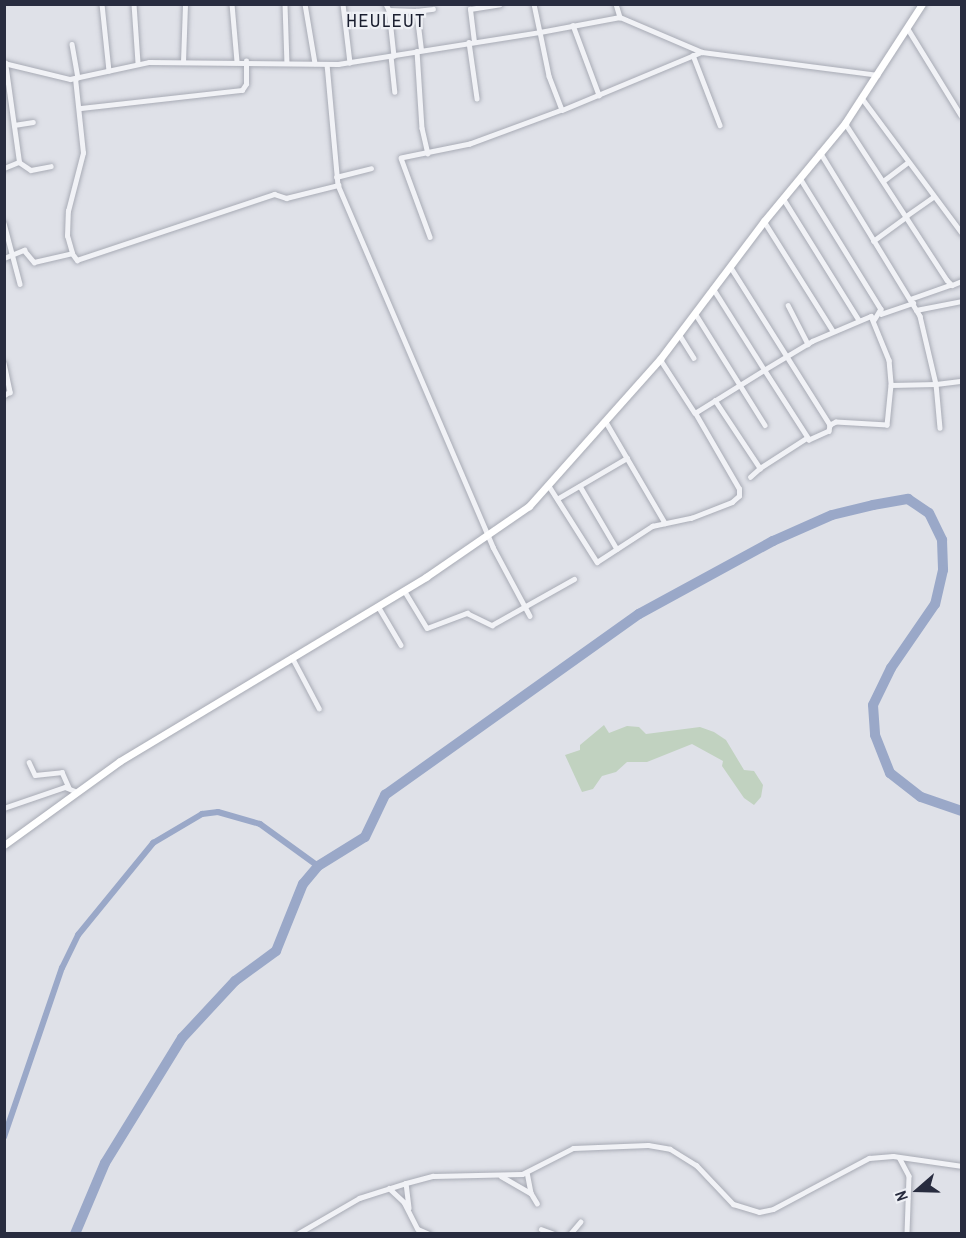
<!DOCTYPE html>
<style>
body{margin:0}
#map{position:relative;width:966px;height:1238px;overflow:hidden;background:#dfe1e8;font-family:"Archivo Narrow",sans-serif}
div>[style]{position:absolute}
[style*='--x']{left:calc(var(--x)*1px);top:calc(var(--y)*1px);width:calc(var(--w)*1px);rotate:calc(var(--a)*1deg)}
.green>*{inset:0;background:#c1d2c0}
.canal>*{height:6px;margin:-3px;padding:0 3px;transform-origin:3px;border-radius:3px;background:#9aa8c8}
.river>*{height:10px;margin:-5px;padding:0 5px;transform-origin:5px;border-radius:5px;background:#9aa8c8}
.roads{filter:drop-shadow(0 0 2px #a8abb5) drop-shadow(0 0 2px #a8abb5)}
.minor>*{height:4.5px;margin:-2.25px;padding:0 2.25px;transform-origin:2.25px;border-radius:2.25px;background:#f1f2f6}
.tertiary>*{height:5px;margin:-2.5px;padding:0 2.5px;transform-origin:2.5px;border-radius:2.5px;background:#f1f2f6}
.primary>*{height:7px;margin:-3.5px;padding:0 3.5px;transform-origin:3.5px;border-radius:3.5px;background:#fff}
span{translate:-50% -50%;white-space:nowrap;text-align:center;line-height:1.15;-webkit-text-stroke:4.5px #eef0f5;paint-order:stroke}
.quarter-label{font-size:18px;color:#1a1e2f;letter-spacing:1.5px}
.frame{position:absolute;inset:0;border:6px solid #282c3f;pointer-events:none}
.north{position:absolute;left:888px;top:1160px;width:60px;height:60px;-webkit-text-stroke:4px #eef0f5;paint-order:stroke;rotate:250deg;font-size:16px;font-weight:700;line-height:24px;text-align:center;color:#282c3f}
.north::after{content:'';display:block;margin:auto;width:21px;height:27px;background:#282c3f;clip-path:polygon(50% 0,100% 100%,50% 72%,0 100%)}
</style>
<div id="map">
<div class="green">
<div style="clip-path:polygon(604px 725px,609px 733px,627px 726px,639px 727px,646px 734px,700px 727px,714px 732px,726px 740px,744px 770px,754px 771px,763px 785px,761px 797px,754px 805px,744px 798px,722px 766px,723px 761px,692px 744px,647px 762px,627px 762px,616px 772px,602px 776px,593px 789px,582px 792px,565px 755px,580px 750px,580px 745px)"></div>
</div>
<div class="canal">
<div style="--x:4;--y:1137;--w:179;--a:-71.1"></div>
<div style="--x:62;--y:968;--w:37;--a:-64"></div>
<div style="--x:78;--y:935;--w:119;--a:-50.8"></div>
<div style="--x:153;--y:843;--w:57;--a:-30.6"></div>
<div style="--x:202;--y:814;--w:16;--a:-7"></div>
<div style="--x:218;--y:812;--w:44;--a:15.9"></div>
<div style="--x:260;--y:824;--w:72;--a:35.9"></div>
</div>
<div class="river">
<div style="--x:75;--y:1234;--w:77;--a:-67.1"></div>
<div style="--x:105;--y:1163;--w:147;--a:-58.4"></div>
<div style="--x:182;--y:1038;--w:78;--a:-47.1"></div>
<div style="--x:235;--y:981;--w:51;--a:-36.2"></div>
<div style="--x:276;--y:951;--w:72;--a:-68.1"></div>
<div style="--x:303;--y:884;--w:23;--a:-50"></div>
<div style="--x:318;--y:866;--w:55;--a:-31.7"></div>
<div style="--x:365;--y:837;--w:47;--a:-64.5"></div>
<div style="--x:385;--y:795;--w:312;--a:-35.5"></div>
<div style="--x:639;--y:614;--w:153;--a:-28.6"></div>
<div style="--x:773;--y:541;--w:64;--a:-23.8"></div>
<div style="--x:832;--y:515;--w:42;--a:-13.7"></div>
<div style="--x:873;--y:505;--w:36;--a:-10"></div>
<div style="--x:908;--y:499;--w:25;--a:34"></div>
<div style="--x:929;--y:513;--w:30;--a:64"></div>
<div style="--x:942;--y:540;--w:30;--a:88"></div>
<div style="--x:943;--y:570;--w:35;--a:103"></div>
<div style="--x:935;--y:604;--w:78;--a:124.5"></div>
<div style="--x:891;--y:668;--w:41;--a:115.9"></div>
<div style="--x:873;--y:705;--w:30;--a:86"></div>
<div style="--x:875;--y:735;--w:41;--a:68.5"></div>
<div style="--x:890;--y:773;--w:39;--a:38"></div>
<div style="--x:921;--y:797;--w:43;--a:18.9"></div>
</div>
<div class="roads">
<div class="minor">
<div style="--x:102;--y:4;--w:67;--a:84"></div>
<div style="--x:134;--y:4;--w:59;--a:86.1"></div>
<div style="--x:232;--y:4;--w:57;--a:85"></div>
<div style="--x:285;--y:4;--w:59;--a:88.1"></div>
<div style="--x:305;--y:4;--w:60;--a:80.4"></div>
<div style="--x:343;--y:4;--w:59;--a:83.2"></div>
<div style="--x:386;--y:4;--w:7;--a:63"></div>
<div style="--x:389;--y:10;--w:27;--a:2"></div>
<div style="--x:534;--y:4;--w:29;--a:78"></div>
<div style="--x:540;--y:32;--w:81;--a:-10.6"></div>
<div style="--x:620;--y:17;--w:89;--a:23.1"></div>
<div style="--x:702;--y:52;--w:177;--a:7.4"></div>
<div style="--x:616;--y:4;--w:14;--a:73"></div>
<div style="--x:389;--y:10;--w:46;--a:83.8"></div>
<div style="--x:573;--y:25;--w:75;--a:69.6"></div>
<div style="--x:908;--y:29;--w:101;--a:58.4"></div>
<div style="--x:469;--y:42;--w:57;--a:81.9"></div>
<div style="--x:474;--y:42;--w:33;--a:-97"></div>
<div style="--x:470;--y:9;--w:30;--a:-9"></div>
<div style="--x:72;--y:44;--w:34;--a:80"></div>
<div style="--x:421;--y:50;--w:39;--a:-97"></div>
<div style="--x:416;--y:11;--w:17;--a:-7"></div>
<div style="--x:417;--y:51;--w:77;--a:86.3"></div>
<div style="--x:422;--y:128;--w:26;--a:77"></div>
<div style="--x:693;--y:55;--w:75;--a:68.9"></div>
<div style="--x:391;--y:56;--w:36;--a:84"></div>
<div style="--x:183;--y:62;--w:58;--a:-88"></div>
<div style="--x:4;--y:63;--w:68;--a:13.6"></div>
<div style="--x:70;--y:79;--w:81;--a:-12.1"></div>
<div style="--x:149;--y:62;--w:189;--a:0.6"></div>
<div style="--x:338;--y:64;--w:205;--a:-9"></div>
<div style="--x:540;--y:32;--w:45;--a:78.4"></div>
<div style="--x:549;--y:76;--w:36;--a:69"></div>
<div style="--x:562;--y:110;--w:98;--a:159.7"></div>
<div style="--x:470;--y:144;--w:70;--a:168.5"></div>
<div style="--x:401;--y:158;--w:84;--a:69.8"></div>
<div style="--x:327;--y:64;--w:121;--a:84.8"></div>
<div style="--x:338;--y:185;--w:394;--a:66.8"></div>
<div style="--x:493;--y:547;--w:78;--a:61.8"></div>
<div style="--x:862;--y:98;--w:168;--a:53.5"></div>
<div style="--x:81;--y:108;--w:162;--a:-6.4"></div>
<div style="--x:242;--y:90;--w:7;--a:-56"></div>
<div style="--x:246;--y:84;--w:23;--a:-90"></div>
<div style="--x:562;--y:110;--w:151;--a:-22.6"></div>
<div style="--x:845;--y:123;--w:187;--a:57"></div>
<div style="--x:947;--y:280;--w:7;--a:45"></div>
<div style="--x:952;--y:285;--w:11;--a:-22"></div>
<div style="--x:14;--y:125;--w:19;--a:-9"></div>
<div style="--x:820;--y:152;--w:192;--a:58.6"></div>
<div style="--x:920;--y:316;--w:70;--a:76.8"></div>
<div style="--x:936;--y:384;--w:26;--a:-7"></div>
<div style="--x:19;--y:162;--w:14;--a:34"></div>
<div style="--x:31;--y:170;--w:20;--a:-11"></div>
<div style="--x:4;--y:168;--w:16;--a:-22"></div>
<div style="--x:19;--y:162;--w:100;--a:-98"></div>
<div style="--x:336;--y:177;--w:36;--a:-14"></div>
<div style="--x:800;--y:178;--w:154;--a:58.3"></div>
<div style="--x:881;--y:309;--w:12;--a:121"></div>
<div style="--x:883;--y:181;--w:31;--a:-37"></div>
<div style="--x:783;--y:198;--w:144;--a:58.1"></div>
<div style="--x:906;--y:216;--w:33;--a:-35"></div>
<div style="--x:764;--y:221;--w:130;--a:57.9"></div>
<div style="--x:4;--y:223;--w:63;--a:75.3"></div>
<div style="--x:873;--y:241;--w:41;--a:-36"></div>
<div style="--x:72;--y:253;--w:18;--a:-106"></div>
<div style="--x:67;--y:236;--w:25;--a:-88"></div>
<div style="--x:68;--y:211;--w:60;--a:-75.5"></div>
<div style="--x:83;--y:153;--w:75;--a:-96.1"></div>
<div style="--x:4;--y:258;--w:22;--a:-22"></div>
<div style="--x:24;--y:250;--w:16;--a:50"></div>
<div style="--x:34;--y:262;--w:39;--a:-13"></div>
<div style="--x:72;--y:253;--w:9;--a:54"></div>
<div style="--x:77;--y:260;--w:208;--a:-18.5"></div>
<div style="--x:274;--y:194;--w:13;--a:18"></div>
<div style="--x:286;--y:198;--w:54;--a:-14"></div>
<div style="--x:730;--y:266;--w:188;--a:57.8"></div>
<div style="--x:910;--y:299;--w:42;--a:-19.3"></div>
<div style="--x:788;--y:305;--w:44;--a:62.9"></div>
<div style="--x:916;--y:310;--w:47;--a:-11.1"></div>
<div style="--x:695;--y:313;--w:132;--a:58"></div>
<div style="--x:881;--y:314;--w:34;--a:-19"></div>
<div style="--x:679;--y:334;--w:28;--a:58"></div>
<div style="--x:660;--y:359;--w:64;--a:57.1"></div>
<div style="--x:4;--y:363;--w:30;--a:78"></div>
<div style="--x:10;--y:392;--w:7;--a:146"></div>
<div style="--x:891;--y:385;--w:40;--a:95.7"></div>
<div style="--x:887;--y:425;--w:51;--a:-176.6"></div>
<div style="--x:836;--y:422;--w:7;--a:153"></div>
<div style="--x:830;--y:425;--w:6;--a:99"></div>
<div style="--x:829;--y:431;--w:22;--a:156"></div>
<div style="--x:809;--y:440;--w:83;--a:-122.7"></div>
<div style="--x:764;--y:370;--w:56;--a:-31.1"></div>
<div style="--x:812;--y:341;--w:64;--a:-23"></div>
<div style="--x:871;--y:316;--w:48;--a:67.8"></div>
<div style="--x:889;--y:360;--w:25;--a:85"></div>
<div style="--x:891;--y:385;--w:45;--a:-1.3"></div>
<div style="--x:936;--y:384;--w:44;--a:84.8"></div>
<div style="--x:715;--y:400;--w:82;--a:56.5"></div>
<div style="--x:760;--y:468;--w:54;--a:-32.8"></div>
<div style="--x:606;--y:422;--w:117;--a:59.7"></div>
<div style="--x:750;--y:477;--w:13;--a:-42"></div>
<div style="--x:549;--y:486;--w:90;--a:57.7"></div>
<div style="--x:597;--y:562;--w:66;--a:-33.2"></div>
<div style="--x:652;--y:526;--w:40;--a:-12"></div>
<div style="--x:691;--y:518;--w:44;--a:-21.3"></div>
<div style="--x:732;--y:502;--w:9;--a:-41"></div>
<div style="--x:739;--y:496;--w:7;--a:-90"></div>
<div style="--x:739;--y:489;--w:88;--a:-120.1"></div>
<div style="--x:695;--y:413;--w:81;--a:-31.9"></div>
<div style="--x:764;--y:370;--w:96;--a:-122.2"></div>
<div style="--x:580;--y:486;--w:73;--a:59.6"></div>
<div style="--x:557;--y:499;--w:81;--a:-30.4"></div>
<div style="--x:404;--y:590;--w:44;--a:58.8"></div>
<div style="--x:427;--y:628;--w:43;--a:-20.6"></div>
<div style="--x:467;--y:613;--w:28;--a:26"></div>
<div style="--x:492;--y:625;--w:94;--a:-29.3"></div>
<div style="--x:378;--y:606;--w:45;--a:59.5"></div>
<div style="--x:292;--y:657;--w:58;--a:62.1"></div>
<div style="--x:29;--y:762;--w:14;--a:65"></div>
<div style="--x:35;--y:775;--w:27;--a:-6"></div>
<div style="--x:62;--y:772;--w:17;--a:66"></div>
<div style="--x:4;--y:808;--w:65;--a:-19"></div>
<div style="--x:65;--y:787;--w:11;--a:22"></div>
<div style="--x:899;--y:1157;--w:21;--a:62"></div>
<div style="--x:909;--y:1176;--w:58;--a:92"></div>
<div style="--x:527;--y:1172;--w:21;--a:79"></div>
<div style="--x:501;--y:1176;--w:34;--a:30"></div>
<div style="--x:531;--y:1193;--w:12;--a:59"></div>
<div style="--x:406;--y:1183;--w:25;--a:83"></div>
<div style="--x:389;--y:1188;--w:21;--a:43"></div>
<div style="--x:404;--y:1202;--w:30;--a:63"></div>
<div style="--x:418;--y:1229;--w:12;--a:24"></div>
<div style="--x:541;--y:1229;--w:14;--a:21"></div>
<div style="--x:570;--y:1234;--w:16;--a:-50"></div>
</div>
<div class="tertiary">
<div style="--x:297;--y:1234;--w:72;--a:-30.1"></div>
<div style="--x:359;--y:1198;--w:49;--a:-17.7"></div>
<div style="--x:406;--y:1183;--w:28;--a:-15"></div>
<div style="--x:433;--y:1176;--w:89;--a:-1.3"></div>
<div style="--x:522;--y:1174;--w:57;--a:-27"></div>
<div style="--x:573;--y:1148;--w:75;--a:-2.3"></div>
<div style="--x:648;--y:1145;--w:22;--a:10"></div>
<div style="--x:670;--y:1149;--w:31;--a:32"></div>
<div style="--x:696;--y:1165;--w:54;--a:46.5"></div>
<div style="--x:733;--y:1204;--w:27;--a:17"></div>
<div style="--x:759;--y:1212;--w:14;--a:-12"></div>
<div style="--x:773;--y:1209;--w:109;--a:-28"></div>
<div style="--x:869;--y:1158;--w:24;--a:-5"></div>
<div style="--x:893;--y:1156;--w:70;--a:8.2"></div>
</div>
<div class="primary">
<div style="--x:4;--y:845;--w:143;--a:-35.9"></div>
<div style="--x:120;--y:761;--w:357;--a:-31"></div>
<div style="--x:426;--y:577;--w:125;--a:-34.6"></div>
<div style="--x:529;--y:506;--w:197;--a:-48.3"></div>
<div style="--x:660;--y:359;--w:173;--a:-53"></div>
<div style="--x:764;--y:221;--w:127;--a:-50.4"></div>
<div style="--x:845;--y:123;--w:142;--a:-57.1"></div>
</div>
</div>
<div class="quarter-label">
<span style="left:386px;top:21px">HEULEUT</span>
</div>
<div class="frame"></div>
<div class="north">N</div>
</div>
